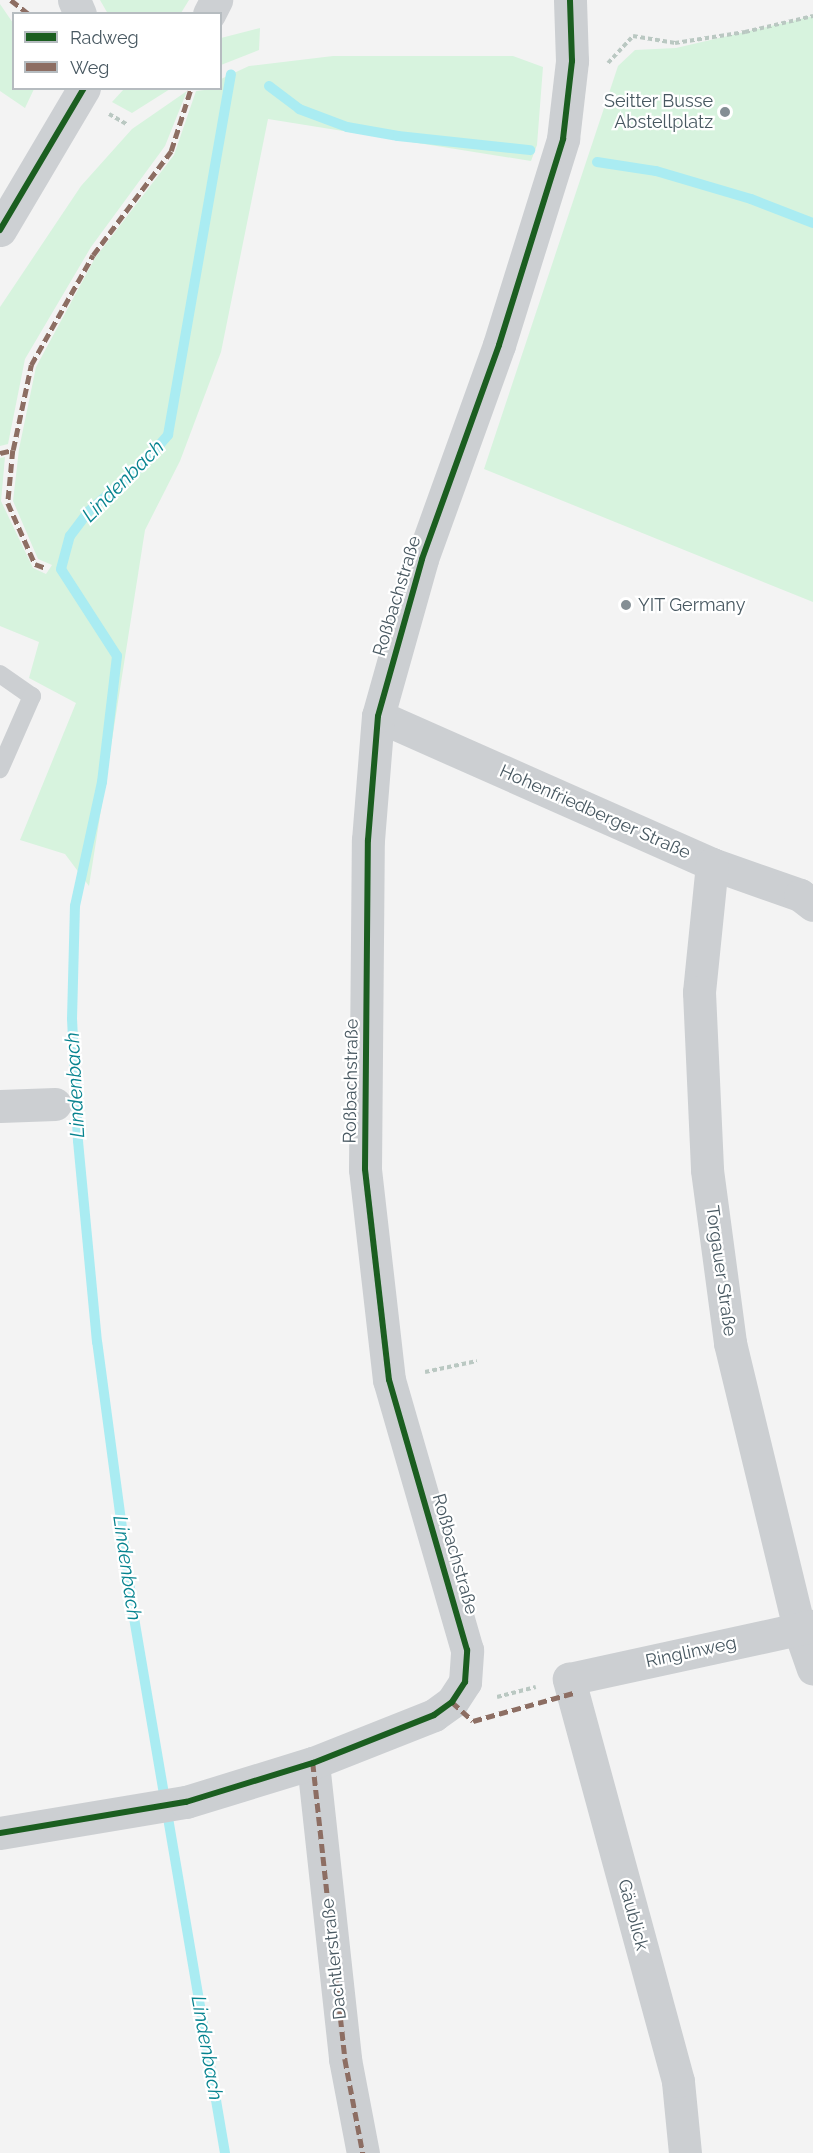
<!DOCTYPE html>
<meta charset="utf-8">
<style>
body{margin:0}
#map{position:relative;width:813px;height:2153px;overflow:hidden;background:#f3f3f3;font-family:Raleway,sans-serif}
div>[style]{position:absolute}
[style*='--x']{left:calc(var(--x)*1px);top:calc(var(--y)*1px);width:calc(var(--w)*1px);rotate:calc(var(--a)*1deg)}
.green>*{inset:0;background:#d7f3de}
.stream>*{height:10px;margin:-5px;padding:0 5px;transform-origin:5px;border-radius:5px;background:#aaecf2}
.path>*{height:4px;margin-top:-2px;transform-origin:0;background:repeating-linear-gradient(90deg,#bac8c2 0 4.5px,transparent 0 7.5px)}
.lane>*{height:18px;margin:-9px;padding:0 9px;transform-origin:9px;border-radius:9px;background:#cccfd2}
.street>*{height:33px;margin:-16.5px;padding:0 16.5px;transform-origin:16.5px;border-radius:16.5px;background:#cccfd2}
.secondary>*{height:33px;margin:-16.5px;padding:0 16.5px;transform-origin:16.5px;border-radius:16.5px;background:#cdd0d3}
.quiet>*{height:4.5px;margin-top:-2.25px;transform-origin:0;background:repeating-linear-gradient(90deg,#8d6e63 0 9px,transparent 0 13.5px)}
.cycleway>*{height:6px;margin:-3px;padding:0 3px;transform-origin:3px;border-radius:3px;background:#1b5e20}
.dots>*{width:16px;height:16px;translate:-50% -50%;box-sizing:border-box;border:3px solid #fff;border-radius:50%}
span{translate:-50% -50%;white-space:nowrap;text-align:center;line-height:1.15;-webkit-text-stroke:4.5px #fff;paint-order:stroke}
.poi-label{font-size:18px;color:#485861}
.right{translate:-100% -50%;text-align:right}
.left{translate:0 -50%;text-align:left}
.street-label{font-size:18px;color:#485861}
.water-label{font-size:20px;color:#06838f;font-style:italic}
.legend{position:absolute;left:12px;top:12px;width:210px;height:78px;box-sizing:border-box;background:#fff;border:2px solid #b6bcc0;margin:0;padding:8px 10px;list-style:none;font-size:18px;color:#485861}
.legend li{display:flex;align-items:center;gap:12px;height:30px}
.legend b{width:30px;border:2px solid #b6bcc0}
</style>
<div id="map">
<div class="green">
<div style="clip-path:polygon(100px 0,189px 0,181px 13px,108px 14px)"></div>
<div style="clip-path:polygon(0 4px,13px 23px,14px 88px,34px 89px,25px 108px,0 91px)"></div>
<div style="clip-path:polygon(813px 16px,813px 602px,484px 469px,618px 66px,635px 50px,676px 48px)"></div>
<div style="clip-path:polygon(260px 28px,259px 50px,221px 65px,221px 38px)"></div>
<div style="clip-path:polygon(333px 56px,513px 56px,543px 67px,537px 145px,531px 161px,268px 119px,221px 352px,180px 461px,145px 530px,89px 886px,65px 854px,20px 840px,76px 703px,29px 678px,39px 642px,0 626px,0 458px,5px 457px,1px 501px,33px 568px,46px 574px,52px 565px,38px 559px,13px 501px,19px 449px,36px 367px,95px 258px,174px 155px,196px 91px,220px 88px,221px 79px,249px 66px)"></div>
<div style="clip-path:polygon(124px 89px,124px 88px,170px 89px,132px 113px,112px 102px)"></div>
<div style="clip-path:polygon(187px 91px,165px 146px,91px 247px,25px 359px,8px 444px,0 446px,0 307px,81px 186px,132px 129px)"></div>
</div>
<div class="stream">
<div style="--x:269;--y:86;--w:38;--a:37"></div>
<div style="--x:299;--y:109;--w:51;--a:20.6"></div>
<div style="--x:347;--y:127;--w:52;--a:10"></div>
<div style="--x:398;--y:136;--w:133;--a:6.1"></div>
<div style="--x:597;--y:162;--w:60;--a:8.7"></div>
<div style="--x:656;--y:171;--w:99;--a:16.4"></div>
<div style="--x:751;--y:199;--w:66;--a:21.2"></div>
<div style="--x:225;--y:2153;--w:543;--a:-99.65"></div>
<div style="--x:134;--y:1618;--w:278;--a:-97.6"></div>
<div style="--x:97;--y:1342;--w:202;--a:-95.4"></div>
<div style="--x:78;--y:1141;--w:122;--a:-92.8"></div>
<div style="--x:72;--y:1019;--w:113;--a:-88.5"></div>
<div style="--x:75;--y:906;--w:127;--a:-77.7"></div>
<div style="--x:102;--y:782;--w:127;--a:-83.2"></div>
<div style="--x:117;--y:656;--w:103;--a:-122.8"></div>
<div style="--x:61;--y:569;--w:34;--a:-75"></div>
<div style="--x:70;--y:536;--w:31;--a:-53"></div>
<div style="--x:89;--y:511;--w:70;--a:-41"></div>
<div style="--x:142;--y:465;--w:40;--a:-49"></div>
<div style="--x:168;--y:435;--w:366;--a:-80.1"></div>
</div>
<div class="path">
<div style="--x:608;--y:63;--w:37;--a:-47"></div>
<div style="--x:633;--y:36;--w:43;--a:9.5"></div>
<div style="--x:675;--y:43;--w:71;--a:-8.9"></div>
<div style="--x:745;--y:32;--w:70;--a:-13.2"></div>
<div style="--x:109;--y:114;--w:22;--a:30"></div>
<div style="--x:425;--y:1372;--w:53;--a:-11.9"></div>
<div style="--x:497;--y:1697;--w:40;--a:-14.4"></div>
</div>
<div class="lane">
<div style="--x:0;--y:674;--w:39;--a:35"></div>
<div style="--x:32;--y:696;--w:80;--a:113.7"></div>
</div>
<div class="street">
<div style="--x:378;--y:716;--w:365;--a:23.9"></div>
<div style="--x:712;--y:864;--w:93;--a:19.4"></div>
<div style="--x:800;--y:895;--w:16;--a:38"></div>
<div style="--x:712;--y:864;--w:129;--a:95.8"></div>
<div style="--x:699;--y:992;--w:178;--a:87.4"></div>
<div style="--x:707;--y:1170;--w:175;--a:82.4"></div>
<div style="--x:730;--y:1343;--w:294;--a:76.4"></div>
<div style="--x:799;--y:1629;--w:42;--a:70.7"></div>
<div style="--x:0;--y:1106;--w:55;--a:-2.1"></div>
<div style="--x:313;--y:1763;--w:298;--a:83.8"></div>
<div style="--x:345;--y:2059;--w:96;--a:79.2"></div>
<div style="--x:0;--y:1833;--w:189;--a:-9.5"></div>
<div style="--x:186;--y:1802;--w:133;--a:-17.1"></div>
<div style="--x:313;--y:1763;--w:130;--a:-21.6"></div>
<div style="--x:434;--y:1715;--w:22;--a:-36"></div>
<div style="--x:452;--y:1702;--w:24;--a:-57"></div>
<div style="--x:465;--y:1682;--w:32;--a:-86"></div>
<div style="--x:467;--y:1650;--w:281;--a:-106.1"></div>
<div style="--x:389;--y:1380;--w:212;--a:-96.5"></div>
<div style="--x:365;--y:1169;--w:329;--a:-89.5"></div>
<div style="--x:368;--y:840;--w:124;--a:-85.4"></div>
<div style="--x:378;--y:716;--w:163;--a:-74.3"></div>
<div style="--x:422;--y:559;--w:227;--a:-70.2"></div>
<div style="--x:499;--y:345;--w:216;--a:-72.7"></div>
<div style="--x:563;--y:139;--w:79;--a:-83.4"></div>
<div style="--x:572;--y:61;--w:61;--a:-91.9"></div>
<div style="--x:685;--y:2153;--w:72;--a:-95.6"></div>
<div style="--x:678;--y:2081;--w:417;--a:-105.2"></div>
<div style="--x:569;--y:1679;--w:250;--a:-12.3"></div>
</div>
<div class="secondary">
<div style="--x:74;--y:0;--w:15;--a:67"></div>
<div style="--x:209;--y:14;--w:16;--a:-63"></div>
<div style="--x:0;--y:230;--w:165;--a:-59.4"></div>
</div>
<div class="quiet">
<div style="--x:11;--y:0;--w:23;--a:38"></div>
<div style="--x:13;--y:450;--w:53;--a:95.4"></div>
<div style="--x:8;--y:503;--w:67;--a:66.1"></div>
<div style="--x:35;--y:564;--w:12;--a:20"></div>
<div style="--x:0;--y:453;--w:13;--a:-13"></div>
<div style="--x:13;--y:450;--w:87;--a:-78"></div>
<div style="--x:31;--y:365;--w:126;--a:-60.6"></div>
<div style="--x:93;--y:255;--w:130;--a:-53.1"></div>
<div style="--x:171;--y:151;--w:66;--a:-72.4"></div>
<div style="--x:452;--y:1702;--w:28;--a:42"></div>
<div style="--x:473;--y:1721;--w:104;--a:-15.6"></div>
<div style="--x:313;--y:1763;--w:298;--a:83.8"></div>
<div style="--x:345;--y:2059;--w:96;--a:79.2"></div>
</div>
<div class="cycleway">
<div style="--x:0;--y:230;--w:165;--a:-59.4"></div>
<div style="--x:0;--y:1833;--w:189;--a:-9.5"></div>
<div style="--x:186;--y:1802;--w:133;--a:-17.1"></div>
<div style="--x:313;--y:1763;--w:130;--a:-21.6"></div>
<div style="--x:434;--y:1715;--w:22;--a:-36"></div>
<div style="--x:452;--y:1702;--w:24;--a:-57"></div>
<div style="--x:465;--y:1682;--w:32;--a:-86"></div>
<div style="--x:467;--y:1650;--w:281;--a:-106.1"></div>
<div style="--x:389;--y:1380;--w:212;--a:-96.5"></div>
<div style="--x:365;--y:1169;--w:329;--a:-89.5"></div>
<div style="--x:368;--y:840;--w:124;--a:-85.4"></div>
<div style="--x:378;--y:716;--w:163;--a:-74.3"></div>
<div style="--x:422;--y:559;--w:227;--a:-70.2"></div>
<div style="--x:499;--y:345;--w:216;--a:-72.7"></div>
<div style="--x:563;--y:139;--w:79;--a:-83.4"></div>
<div style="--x:572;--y:61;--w:61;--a:-91.9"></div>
</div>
<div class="dots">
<div style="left:725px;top:112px;background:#848e94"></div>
<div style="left:626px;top:605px;background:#848e94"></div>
</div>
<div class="poi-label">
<span class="right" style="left:713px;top:112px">Seitter Busse<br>Abstellplatz</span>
<span class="left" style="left:638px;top:605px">YIT Germany</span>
</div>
<div class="street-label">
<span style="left:397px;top:596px;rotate:-73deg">Roßbachstraße</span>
<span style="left:595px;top:812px;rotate:24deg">Hohenfriedberger Straße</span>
<span style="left:351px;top:1081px;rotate:-89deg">Roßbachstraße</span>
<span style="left:721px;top:1271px;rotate:82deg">Torgauer Straße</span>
<span style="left:455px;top:1554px;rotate:74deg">Roßbachstraße</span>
<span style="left:691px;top:1652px;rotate:-12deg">Ringlinweg</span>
<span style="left:633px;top:1915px;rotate:75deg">Gäublick</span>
<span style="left:334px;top:1959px;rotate:-96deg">Dachtlerstraße</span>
</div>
<div class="water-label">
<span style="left:123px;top:481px;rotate:-45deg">Lindenbach</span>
<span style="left:75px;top:1085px;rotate:-93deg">Lindenbach</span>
<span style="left:127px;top:1568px;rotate:82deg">Lindenbach</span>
<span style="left:207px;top:2048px;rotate:80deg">Lindenbach</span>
</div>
<ul class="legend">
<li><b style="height:8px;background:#1b5e20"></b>Radweg</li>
<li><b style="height:8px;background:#8d6e63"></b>Weg</li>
</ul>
</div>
